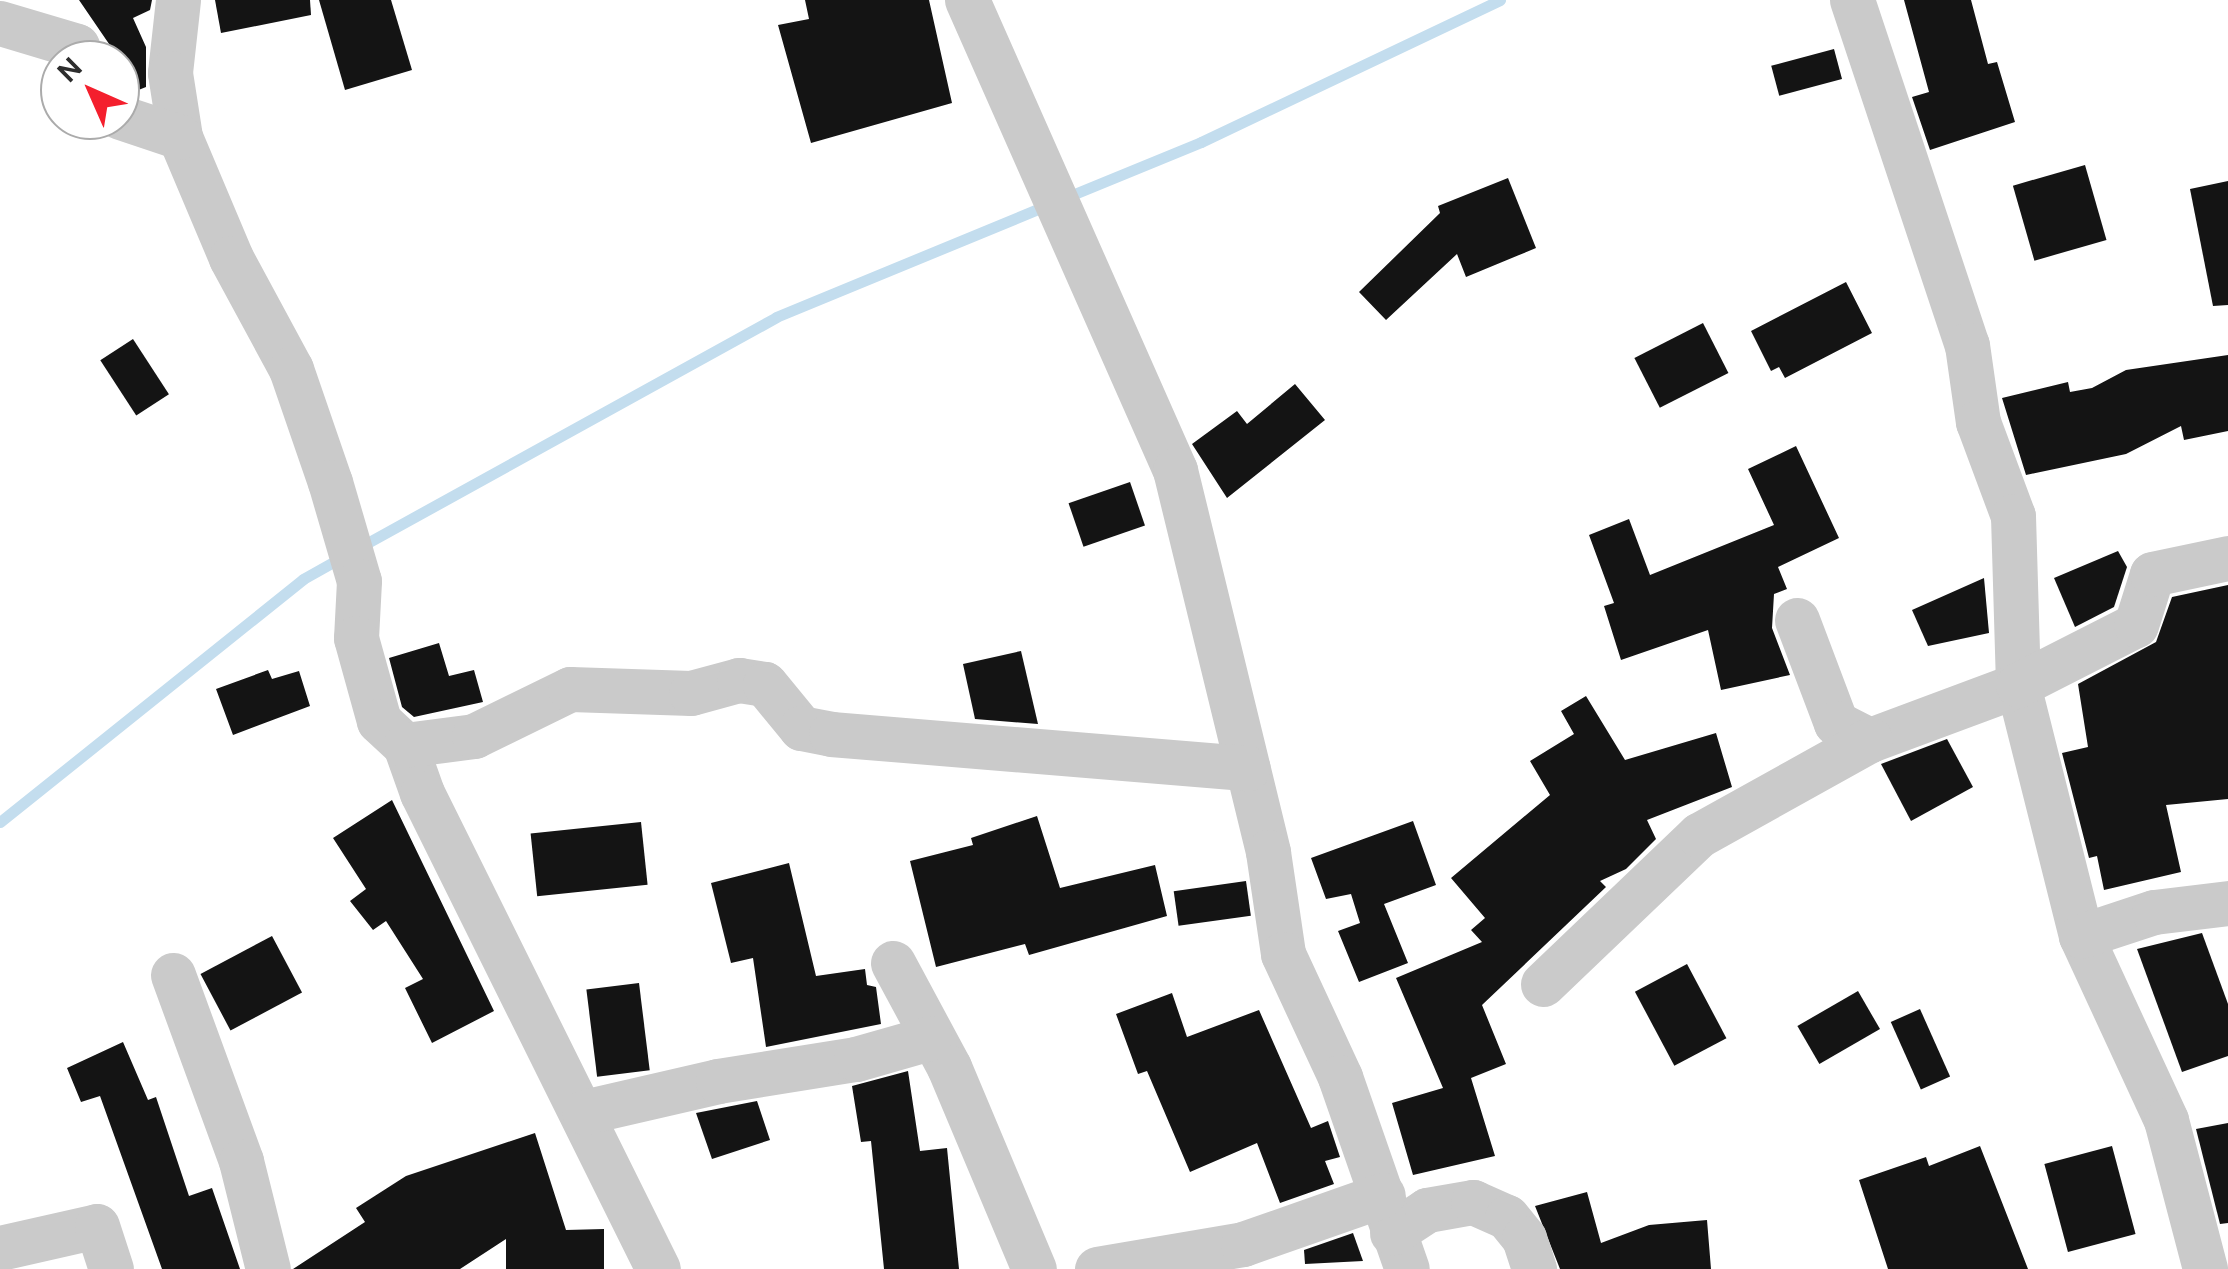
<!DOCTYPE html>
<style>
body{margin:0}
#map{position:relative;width:2228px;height:1269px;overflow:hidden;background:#fff;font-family:"DM Sans",sans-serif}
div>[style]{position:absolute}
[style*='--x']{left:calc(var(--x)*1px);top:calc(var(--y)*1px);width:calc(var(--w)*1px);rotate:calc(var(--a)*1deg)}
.stream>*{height:11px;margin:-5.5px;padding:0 5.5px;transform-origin:5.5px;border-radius:5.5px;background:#c3ddee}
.building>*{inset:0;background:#141414;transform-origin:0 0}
.minor>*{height:45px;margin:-22.5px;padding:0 22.5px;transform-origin:22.5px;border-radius:22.5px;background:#cacaca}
span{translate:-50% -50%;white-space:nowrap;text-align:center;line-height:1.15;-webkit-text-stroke:10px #fff;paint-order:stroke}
.north{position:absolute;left:40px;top:40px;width:100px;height:100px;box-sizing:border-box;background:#fff;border:2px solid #ababab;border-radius:50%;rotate:315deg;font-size:28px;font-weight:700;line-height:40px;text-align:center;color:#2d2d2d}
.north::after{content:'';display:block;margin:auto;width:35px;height:45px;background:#f41f2d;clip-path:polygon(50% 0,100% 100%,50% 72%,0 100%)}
</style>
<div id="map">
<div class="stream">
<div style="--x:1067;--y:197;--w:145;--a:-22.3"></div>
<div style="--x:1201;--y:142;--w:331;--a:-25.4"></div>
<div style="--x:360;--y:547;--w:475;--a:-28.9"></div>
<div style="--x:776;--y:317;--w:296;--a:-22.4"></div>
<div style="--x:0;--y:822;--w:388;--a:-38.7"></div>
<div style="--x:303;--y:579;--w:47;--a:-29.3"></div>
</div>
<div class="building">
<div style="clip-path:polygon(79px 0,152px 0,150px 10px,133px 18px,146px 47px,146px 87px,131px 93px,120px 60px)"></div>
<div style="clip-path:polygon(215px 0,310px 0,311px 15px,221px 33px)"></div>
<div style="clip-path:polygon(319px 0,391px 0,412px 70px,345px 90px)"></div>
<div style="clip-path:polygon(805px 0,929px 0,952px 103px,811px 143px,778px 25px,809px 19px)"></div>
<div style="clip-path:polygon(1904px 0,1971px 0,1988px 64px,1997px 62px,2015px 122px,1930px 150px,1912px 97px,1929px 92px)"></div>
<div style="left:1834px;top:49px;width:31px;height:65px;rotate:75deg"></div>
<div style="left:2085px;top:165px;width:78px;height:75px;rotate:74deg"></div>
<div style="clip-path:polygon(1508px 178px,1536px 248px,1466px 277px,1457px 254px,1386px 320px,1359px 292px,1440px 213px,1438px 206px)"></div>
<div style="clip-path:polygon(2228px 181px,2228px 305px,2213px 306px,2190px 189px)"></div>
<div style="clip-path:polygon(1846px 282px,1872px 333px,1785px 378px,1779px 367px,1771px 371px,1751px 331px)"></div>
<div style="left:1703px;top:323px;width:56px;height:77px;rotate:63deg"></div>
<div style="left:133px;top:339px;width:66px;height:39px;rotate:57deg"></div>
<div style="clip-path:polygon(2228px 355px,2228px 431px,2184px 440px,2181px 426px,2126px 454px,2026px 475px,2002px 398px,2068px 382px,2070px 392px,2092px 388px,2126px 370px)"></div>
<div style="clip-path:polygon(1295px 384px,1325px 420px,1227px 498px,1192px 444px,1237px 411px,1247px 424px)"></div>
<div style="clip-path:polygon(1796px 446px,1839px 538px,1778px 567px,1787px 589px,1774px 594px,1772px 628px,1790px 675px,1721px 690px,1708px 630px,1621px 660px,1604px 606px,1614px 603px,1589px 535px,1629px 519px,1650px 575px,1774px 525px,1748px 469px)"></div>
<div style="left:1130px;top:482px;width:46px;height:65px;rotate:71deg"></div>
<div style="clip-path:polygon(2118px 551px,2127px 567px,2114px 607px,2075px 627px,2054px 578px)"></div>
<div style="clip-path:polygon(1984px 578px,1989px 633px,1928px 646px,1912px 610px)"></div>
<div style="clip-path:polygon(2228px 585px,2228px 799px,2166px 805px,2181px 872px,2104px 890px,2097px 856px,2089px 858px,2062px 753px,2088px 747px,2078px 684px,2156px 642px,2172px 597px)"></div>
<div style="clip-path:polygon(439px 643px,449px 676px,474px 670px,483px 702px,414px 717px,402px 707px,389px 658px)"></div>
<div style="clip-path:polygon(1021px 651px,1038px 724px,975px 719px,963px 664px)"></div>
<div style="clip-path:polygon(268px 670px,272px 679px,299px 671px,310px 706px,233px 735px,216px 689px)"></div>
<div style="clip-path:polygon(1586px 696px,1625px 760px,1716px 733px,1732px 787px,1647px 820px,1656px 839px,1626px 869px,1600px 881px,1606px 887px,1482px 1005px,1506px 1064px,1471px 1078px,1495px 1156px,1413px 1175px,1392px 1103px,1443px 1088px,1396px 978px,1482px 942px,1471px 930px,1485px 918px,1451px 878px,1550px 795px,1530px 761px,1574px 734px,1561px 711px)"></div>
<div style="clip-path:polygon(1947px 739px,1973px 787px,1911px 821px,1881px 764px)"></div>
<div style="clip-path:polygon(392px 800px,494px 1011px,432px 1043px,405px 988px,423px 979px,386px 921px,373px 930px,350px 901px,366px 889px,333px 838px)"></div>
<div style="clip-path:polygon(1037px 816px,1060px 888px,1155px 865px,1167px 916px,1029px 955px,1025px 944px,936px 967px,910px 861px,973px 845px,971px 838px)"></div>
<div style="clip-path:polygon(1413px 821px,1436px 885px,1384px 904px,1408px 963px,1359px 982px,1338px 931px,1360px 923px,1351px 894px,1326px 899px,1311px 858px)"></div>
<div style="left:641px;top:822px;width:63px;height:111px;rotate:84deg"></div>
<div style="clip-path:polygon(789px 863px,816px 976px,865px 969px,867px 985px,876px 987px,881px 1024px,766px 1047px,753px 958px,731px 963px,711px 883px)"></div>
<div style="left:1246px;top:881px;width:35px;height:73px;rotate:82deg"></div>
<div style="clip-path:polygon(2202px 933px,2228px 1004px,2228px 1056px,2182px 1072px,2137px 949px)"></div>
<div style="left:272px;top:936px;width:64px;height:81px;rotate:62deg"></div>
<div style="left:1687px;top:964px;width:84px;height:59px;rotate:62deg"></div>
<div style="left:639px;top:983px;width:88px;height:53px;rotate:83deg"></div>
<div style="left:1858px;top:991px;width:44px;height:70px;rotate:60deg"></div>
<div style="clip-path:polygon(1172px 993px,1187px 1037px,1259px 1010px,1311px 1128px,1328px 1121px,1340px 1157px,1325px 1161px,1334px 1184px,1280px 1203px,1257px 1143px,1190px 1172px,1147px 1071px,1138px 1074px,1116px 1014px)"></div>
<div style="left:1920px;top:1009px;width:74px;height:32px;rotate:66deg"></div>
<div style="clip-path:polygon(123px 1042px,148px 1100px,156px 1097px,189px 1196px,212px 1188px,240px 1269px,162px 1269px,100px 1096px,81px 1102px,67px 1068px)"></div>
<div style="clip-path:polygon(908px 1071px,920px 1151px,947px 1148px,959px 1269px,884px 1269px,871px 1141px,861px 1142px,852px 1086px)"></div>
<div style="clip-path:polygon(757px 1101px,770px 1140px,712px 1159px,696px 1113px)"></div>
<div style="clip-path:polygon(2228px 1123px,2228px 1223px,2220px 1224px,2196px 1129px)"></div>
<div style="clip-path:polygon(535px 1133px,566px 1230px,604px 1229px,604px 1269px,506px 1269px,506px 1239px,460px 1269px,293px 1269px,365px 1222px,356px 1208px,406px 1176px)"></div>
<div style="clip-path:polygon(1980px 1146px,2028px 1269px,1888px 1269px,1859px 1180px,1926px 1157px,1929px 1166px)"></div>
<div style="left:2112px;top:1146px;width:91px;height:70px;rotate:75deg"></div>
<div style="clip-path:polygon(1587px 1192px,1601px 1243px,1649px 1225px,1707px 1220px,1711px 1269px,1560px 1269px,1535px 1206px)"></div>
<div style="clip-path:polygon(1353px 1233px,1363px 1261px,1305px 1264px,1304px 1250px)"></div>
</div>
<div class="minor">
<div style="--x:178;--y:0;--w:73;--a:96.3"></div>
<div style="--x:170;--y:73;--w:65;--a:81.1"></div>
<div style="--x:180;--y:137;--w:131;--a:67.1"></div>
<div style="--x:231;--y:258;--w:126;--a:61.6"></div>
<div style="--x:291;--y:369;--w:120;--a:71"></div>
<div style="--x:330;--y:482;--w:103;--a:73.7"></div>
<div style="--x:359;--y:581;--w:57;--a:93"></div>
<div style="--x:356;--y:638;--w:86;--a:74.5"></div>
<div style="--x:379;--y:721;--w:35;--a:43"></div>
<div style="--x:405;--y:745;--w:51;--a:70.5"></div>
<div style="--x:422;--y:793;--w:531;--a:63.63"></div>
<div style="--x:967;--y:0;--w:514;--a:66.13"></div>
<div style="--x:1175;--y:470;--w:393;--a:76.3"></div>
<div style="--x:1268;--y:852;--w:103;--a:81.6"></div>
<div style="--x:1283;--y:954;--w:136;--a:65.1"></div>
<div style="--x:1340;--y:1077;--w:203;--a:70.8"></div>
<div style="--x:1852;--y:0;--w:364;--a:71.6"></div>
<div style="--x:1967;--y:345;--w:78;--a:81.9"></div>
<div style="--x:1978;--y:422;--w:100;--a:69.6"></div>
<div style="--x:2013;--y:516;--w:169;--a:88.3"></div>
<div style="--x:2018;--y:685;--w:259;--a:75.9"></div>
<div style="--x:2081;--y:936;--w:203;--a:65.2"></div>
<div style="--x:2166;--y:1120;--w:154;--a:75.3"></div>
<div style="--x:0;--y:23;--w:80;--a:16.6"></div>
<div style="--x:77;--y:46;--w:15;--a:67"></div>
<div style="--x:120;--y:117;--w:63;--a:18.4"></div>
<div style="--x:1797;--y:620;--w:110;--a:69.3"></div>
<div style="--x:1836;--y:723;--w:38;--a:27"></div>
<div style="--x:1870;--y:740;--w:158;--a:-20.4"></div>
<div style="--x:2018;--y:685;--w:132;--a:-27"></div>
<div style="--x:2136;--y:625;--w:53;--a:-72.6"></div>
<div style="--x:2152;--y:574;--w:78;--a:-11.9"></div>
<div style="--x:405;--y:745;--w:70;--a:-7.4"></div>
<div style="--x:474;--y:736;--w:107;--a:-26.1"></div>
<div style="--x:570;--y:689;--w:121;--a:1.9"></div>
<div style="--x:691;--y:693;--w:50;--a:-15.2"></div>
<div style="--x:739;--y:680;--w:26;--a:9"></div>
<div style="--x:765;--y:684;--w:57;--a:50.7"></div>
<div style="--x:801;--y:728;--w:31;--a:11"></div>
<div style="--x:831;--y:734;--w:418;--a:4.7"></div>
<div style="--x:2081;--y:936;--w:77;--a:-18.2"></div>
<div style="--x:2154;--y:912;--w:75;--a:-6.9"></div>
<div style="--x:893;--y:963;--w:118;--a:61.7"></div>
<div style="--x:949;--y:1067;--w:219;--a:67.2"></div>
<div style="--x:173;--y:975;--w:198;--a:69.9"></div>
<div style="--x:241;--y:1161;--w:111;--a:76"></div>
<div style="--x:1543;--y:984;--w:216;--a:-43.7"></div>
<div style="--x:1699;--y:835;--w:196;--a:-29.1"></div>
<div style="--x:584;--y:1112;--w:138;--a:-13"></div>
<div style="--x:718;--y:1081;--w:140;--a:-9.1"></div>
<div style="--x:856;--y:1059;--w:76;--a:-16"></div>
<div style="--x:1392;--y:1233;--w:42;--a:-33.3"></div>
<div style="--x:1427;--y:1210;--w:47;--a:-9.9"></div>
<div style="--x:1473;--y:1202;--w:37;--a:24"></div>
<div style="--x:1507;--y:1217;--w:27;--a:51"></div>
<div style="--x:1524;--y:1238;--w:33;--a:72"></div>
<div style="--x:0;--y:1248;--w:99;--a:-12.8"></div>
<div style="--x:97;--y:1226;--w:45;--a:72"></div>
<div style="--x:1097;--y:1269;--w:148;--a:-9.7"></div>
<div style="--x:1243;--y:1244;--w:148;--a:-19.3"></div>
</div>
<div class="north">N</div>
</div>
